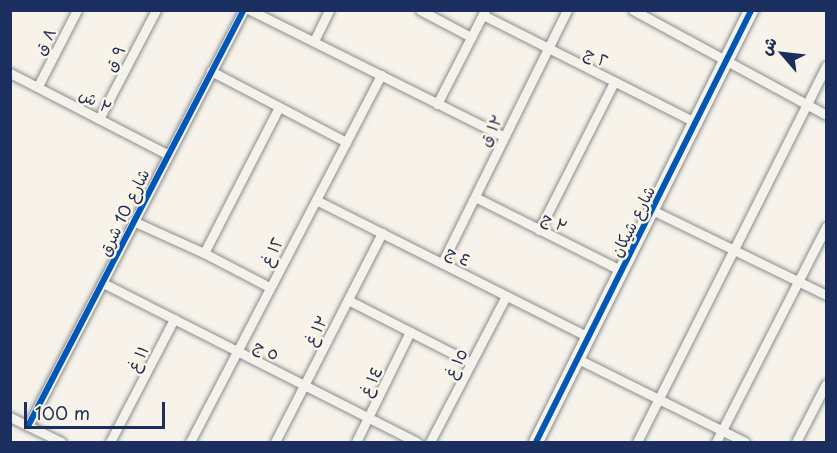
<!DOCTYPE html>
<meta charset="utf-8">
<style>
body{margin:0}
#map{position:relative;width:837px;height:453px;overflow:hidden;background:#f7f3ea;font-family:"Playpen Sans","Playpen Sans Arabic",sans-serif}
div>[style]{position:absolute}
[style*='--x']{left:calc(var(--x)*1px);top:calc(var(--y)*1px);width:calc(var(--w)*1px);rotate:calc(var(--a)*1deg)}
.roads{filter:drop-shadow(0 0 2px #8a8c91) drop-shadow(0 0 2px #8a8c91)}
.street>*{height:9px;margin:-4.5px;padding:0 4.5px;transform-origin:4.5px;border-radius:4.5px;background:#f5f2ec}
.secondary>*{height:14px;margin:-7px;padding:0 7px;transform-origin:7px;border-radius:7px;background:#f5f2ec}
.cycleway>*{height:6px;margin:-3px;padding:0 3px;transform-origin:3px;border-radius:3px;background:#0057b8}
span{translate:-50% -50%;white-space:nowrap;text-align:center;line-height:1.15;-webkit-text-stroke:5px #fcf5e5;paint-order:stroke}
.street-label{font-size:16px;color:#1b2f5e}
.frame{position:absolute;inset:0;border:12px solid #1b2f5e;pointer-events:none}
.north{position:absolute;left:753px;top:24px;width:60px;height:60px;-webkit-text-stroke:4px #fcf5e5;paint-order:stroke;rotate:298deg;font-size:16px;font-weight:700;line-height:24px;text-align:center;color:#1b2f5e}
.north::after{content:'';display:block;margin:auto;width:21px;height:27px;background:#1b2f5e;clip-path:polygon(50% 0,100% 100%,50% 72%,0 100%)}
.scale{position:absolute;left:24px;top:402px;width:141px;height:27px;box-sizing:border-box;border:3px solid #1b2f5e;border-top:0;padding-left:8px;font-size:18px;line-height:21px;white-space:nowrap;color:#1b2f5e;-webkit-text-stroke:4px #fcf5e5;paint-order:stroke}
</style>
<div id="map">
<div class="roads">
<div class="street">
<div style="--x:250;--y:10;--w:283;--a:26.5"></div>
<div style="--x:420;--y:10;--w:58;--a:27.9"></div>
<div style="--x:633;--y:10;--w:220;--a:28.5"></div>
<div style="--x:483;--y:15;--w:240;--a:26.8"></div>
<div style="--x:314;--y:41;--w:34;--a:-64"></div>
<div style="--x:211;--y:71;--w:153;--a:27.7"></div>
<div style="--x:10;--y:73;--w:177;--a:27.3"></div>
<div style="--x:38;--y:86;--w:85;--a:-62.8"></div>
<div style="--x:437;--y:104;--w:106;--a:-62.9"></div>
<div style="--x:99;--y:119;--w:123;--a:-62.4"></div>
<div style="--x:475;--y:197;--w:165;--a:26.7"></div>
<div style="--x:316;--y:200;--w:305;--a:26.7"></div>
<div style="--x:652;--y:210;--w:194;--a:26"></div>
<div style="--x:133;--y:221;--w:78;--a:24.3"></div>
<div style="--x:204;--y:253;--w:73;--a:27.6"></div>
<div style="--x:539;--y:230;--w:166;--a:-63.1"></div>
<div style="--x:204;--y:253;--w:164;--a:-62.8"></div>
<div style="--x:442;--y:263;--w:282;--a:-63.7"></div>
<div style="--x:103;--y:283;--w:352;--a:26.9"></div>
<div style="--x:348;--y:300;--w:138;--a:27.1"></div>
<div style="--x:578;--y:359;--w:186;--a:26.4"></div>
<div style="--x:10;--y:417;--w:57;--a:26.1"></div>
<div style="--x:28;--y:426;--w:469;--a:-62.6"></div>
<div style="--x:110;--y:442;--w:139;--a:-62.5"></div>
<div style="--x:190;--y:442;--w:414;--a:-62.5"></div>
<div style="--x:275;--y:442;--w:235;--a:-62.9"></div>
<div style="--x:356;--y:442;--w:123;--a:-63.9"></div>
<div style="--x:430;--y:442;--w:165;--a:-62.5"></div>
<div style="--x:637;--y:442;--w:421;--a:-63.3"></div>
<div style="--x:716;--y:442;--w:242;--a:-62.9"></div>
<div style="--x:796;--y:442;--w:65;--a:-62.7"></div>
</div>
<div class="secondary">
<div style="--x:536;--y:442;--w:483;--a:-63.5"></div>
</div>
</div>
<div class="cycleway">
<div style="--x:28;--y:426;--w:469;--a:-62.6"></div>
<div style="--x:536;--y:442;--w:483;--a:-63.5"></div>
</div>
<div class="street-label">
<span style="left:44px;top:41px;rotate:-63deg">٨ ق</span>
<span style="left:597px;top:56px;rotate:28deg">٢ ج</span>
<span style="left:114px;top:58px;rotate:-63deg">٩ ق</span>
<span style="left:96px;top:100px;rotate:28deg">٣ ش</span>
<span style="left:490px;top:130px;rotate:-64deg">١٣ ق</span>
<span style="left:123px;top:212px;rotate:-64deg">شارع 10 شرق</span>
<span style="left:555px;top:221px;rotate:26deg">٣ ج</span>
<span style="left:632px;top:221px;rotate:-63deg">شارع شيكان</span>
<span style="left:271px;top:251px;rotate:-62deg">١٢ غ</span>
<span style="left:459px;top:255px;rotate:27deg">٤ ج</span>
<span style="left:315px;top:330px;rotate:-62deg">١٣ غ</span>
<span style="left:267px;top:349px;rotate:27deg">٥ ج</span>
<span style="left:137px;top:358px;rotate:-62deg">١١ غ</span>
<span style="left:455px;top:363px;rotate:-63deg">١٥ غ</span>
<span style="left:370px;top:381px;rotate:-64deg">١٤ غ</span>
</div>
<div class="frame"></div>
<div class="north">ش</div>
<div class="scale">100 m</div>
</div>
